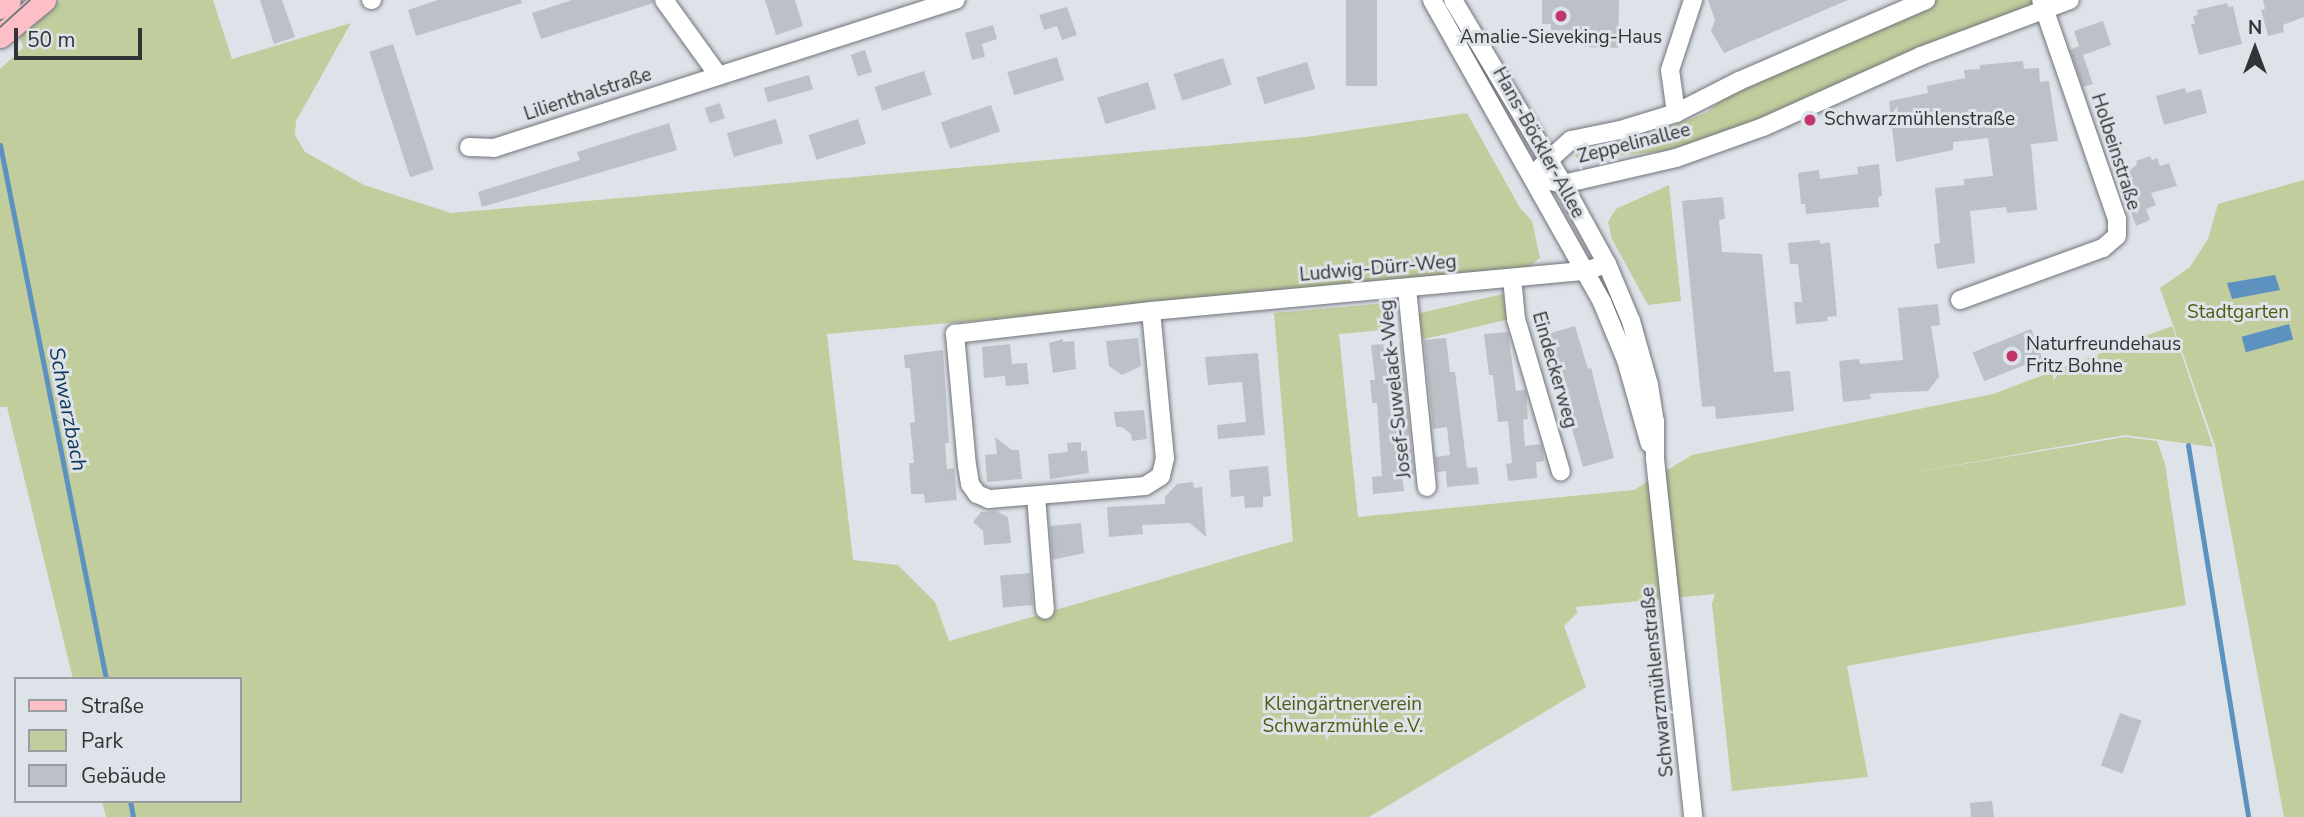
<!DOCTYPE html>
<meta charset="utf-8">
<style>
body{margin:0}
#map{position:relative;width:2304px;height:817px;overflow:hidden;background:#dee3e9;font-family:"Nunito Sans",sans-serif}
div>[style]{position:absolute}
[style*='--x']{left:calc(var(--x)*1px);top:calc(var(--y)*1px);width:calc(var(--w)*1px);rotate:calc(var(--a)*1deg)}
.green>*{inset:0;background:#c1cd9c;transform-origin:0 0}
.water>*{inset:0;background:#5d91c0;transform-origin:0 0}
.stream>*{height:5px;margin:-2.5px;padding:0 2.5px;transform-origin:2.5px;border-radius:2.5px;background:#5d91c0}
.building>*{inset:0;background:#bcc1c7;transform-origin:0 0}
.roads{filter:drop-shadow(0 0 2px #70747a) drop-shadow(0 0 2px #70747a)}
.minor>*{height:18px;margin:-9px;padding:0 9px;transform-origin:9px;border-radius:9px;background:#fff}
.major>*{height:23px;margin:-11.5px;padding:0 11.5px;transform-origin:11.5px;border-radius:11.5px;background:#fcbfc7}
.tram>*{height:2px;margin:-1px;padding:0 1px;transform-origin:1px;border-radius:1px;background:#75797d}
.dots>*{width:19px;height:19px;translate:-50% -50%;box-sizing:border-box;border:4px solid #dee3e9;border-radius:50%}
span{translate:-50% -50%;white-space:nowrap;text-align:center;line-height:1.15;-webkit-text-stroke:6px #dee3e9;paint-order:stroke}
.poi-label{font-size:19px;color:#313336}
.left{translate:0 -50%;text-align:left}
.street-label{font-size:19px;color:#313336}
.park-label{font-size:19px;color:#4f5c12}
.water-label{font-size:21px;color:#0f3757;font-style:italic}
.legend{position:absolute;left:14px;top:677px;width:228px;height:126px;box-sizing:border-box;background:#dee3e9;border:2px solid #999da1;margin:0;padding:9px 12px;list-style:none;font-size:21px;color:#313336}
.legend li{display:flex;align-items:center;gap:14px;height:35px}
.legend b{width:35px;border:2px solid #999da1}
.north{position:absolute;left:2220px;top:14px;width:70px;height:70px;-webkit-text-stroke:5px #dee3e9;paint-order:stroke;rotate:0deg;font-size:19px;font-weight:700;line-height:28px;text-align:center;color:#313336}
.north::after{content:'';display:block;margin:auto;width:24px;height:32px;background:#313336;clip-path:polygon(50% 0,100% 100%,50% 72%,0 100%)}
.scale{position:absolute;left:14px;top:28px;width:128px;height:32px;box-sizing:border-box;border:4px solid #313336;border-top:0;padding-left:9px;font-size:21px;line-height:24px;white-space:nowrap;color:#313336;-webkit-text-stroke:5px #dee3e9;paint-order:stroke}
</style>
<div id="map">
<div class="green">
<div style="clip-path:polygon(61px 0,213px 0,232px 59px,351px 23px,296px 121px,295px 135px,305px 152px,364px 185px,451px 213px,1306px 137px,1467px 113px,1520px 208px,1532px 221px,1540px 258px,1527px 268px,1513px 272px,827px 334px,853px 560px,898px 565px,935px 602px,949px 641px,1293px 541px,1274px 313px,1399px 302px,1401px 308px,1391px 309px,1393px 329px,1339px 334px,1358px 517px,1634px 490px,1692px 455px,1993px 394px,2172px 326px,2213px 447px,2125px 435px,1894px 476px,2125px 437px,2157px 441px,2165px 464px,2186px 605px,1847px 666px,1868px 777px,1732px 791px,1712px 604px,1715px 594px,1576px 607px,1577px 613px,1564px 626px,1586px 687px,1369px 817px,106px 817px,102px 801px,240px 801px,240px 679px,73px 679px,7px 407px,0 407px,0 69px,23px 48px,20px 35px)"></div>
<div style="clip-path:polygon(1935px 0,2045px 0,1707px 141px,1656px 152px,1579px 159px,1575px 156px,1577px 152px,1632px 141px,1706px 113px,1741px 84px)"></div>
<div style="clip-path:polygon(2304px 180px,2304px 817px,2284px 817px,2215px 446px,2160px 288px,2190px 267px,2208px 239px,2218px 204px)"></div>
<div style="clip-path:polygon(1669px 185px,1681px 301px,1648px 305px,1612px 239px,1608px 222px,1616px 209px)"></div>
<div style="left:1503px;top:294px;width:26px;height:88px;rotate:77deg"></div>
</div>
<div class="water">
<div style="clip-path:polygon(2275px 275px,2280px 290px,2232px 299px,2227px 283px)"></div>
<div style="left:2289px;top:324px;width:16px;height:49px;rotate:75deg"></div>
</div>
<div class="stream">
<div style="--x:0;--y:145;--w:544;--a:78.77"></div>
<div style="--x:2188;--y:445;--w:377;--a:80.8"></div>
<div style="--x:130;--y:801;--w:16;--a:79"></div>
</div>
<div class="building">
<div style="clip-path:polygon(260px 0,282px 0,295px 37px,274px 44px)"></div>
<div style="clip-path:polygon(438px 0,521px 0,522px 3px,416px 36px,408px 10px)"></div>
<div style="clip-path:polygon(572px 0,653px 0,653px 3px,541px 39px,532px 13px)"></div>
<div style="clip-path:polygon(765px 0,795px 0,803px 26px,776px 35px)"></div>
<div style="left:1346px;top:0;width:31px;height:86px"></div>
<div style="clip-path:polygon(1542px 0,1619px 0,1618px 48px,1589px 47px,1590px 33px,1551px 31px,1551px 24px,1542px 24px)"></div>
<div style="clip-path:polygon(1708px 0,1848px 0,1724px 53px,1711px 31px,1715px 20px)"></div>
<div style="clip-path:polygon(2263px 0,2304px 0,2304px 17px,2283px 25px,2284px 32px,2268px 36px,2261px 10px,2265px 9px)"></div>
<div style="clip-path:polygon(2227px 3px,2228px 7px,2233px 6px,2242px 44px,2199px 55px,2191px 24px,2195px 24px,2193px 16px,2198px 15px,2197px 10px)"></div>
<div style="clip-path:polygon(1067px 7px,1077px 35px,1062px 40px,1057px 26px,1044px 30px,1039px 15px)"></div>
<div style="clip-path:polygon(2103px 21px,2111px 45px,2083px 55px,2093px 84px,2083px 87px,2070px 50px,2079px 46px,2074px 31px)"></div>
<div style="clip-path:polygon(993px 25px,997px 39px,982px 44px,985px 57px,972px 60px,965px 33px)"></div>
<div style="left:393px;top:44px;width:132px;height:25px;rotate:72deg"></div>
<div style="left:865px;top:50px;width:23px;height:15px;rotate:72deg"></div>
<div style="left:1057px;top:57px;width:24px;height:52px;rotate:73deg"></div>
<div style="left:1223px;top:58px;width:28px;height:52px;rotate:72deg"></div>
<div style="clip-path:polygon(2023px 61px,2024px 69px,2039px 68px,2040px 82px,2049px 81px,2058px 141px,2031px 144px,2037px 210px,2007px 213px,2006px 207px,1970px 211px,1975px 263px,1937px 269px,1934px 244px,1940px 243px,1935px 188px,1964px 185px,1964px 179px,1993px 176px,1988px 138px,1953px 142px,1953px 150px,1896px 162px,1889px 101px,1928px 93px,1927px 86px,1965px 78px,1964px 70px,1980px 69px,1980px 65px)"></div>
<div style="left:1307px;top:62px;width:28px;height:53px;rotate:73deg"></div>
<div style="left:924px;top:71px;width:25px;height:52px;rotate:72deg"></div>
<div style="left:809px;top:75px;width:15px;height:47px;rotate:74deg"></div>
<div style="left:1148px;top:82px;width:28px;height:53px;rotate:73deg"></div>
<div style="clip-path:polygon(2185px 88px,2186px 93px,2201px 89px,2207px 113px,2164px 125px,2156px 96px)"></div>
<div style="left:720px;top:103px;width:16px;height:16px;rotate:72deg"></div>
<div style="left:991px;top:105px;width:28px;height:53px;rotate:71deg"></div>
<div style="left:776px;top:119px;width:25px;height:51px;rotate:74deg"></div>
<div style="left:858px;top:119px;width:26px;height:52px;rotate:72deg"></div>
<div style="clip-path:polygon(669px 123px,677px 150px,482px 207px,478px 192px,580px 160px,577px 152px)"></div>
<div style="clip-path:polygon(2150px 156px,2152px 160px,2157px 158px,2160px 166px,2169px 163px,2177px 186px,2151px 193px,2156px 205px,2146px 209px,2150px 220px,2136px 226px,2124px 193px,2134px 189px,2127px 171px,2137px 165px,2136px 161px)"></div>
<div style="clip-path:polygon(1879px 164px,1882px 196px,1878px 197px,1879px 207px,1806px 214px,1805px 204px,1801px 204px,1798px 173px,1819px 170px,1820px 179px,1858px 174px,1857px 167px)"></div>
<div style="clip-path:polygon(1723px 197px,1725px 219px,1719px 220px,1722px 252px,1762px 254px,1774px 372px,1790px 371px,1794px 411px,1716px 419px,1715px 406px,1702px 407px,1682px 201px)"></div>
<div style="clip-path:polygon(1820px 240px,1820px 244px,1830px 242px,1837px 316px,1827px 317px,1828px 321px,1796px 324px,1794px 302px,1802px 302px,1798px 264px,1790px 264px,1788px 243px)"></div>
<div style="clip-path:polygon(1938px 304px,1940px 325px,1931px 326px,1939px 377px,1928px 391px,1879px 393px,1870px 394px,1871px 399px,1843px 402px,1839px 361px,1859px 359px,1860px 364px,1903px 360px,1898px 308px)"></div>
<div style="clip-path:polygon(1575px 326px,1588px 369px,1591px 368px,1614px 458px,1583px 467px,1570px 422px,1574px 421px,1544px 335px)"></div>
<div style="left:2031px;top:329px;width:31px;height:63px;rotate:68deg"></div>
<div style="clip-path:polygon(1508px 332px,1516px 391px,1525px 390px,1526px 393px,1528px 419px,1523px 420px,1525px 446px,1541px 444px,1543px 451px,1544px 461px,1536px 462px,1537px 478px,1508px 481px,1506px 464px,1512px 463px,1508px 421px,1498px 422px,1493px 375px,1489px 375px,1484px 334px)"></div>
<div style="clip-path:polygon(1138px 338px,1141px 366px,1122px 375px,1109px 366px,1106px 341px)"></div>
<div style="clip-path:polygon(1446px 338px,1450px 372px,1455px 372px,1467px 468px,1477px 467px,1479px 484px,1447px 487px,1446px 471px,1437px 472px,1435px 457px,1450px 455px,1447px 427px,1433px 429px,1424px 340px)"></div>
<div style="clip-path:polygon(1063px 339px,1063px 342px,1074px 341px,1076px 369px,1053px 373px,1049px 343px)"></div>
<div style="clip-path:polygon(1401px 342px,1414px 474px,1402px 475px,1404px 491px,1373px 494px,1372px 477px,1382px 476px,1377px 403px,1372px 403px,1370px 380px,1375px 380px,1371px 345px)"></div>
<div style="clip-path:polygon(1010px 344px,1012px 364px,1027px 363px,1029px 384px,1006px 386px,1005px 376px,984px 378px,982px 347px)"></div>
<div style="clip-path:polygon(943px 350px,949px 443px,945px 443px,947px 469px,954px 468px,957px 500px,925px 503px,924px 494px,911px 494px,909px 463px,914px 463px,910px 423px,915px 422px,910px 368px,905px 368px,904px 355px)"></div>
<div style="clip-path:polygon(1258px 353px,1265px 435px,1218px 439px,1217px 425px,1246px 422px,1242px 382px,1208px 385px,1205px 357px)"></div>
<div style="clip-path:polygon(1144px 410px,1147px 439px,1132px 441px,1131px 434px,1122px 427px,1116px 427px,1114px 412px)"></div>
<div style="clip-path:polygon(995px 437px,1012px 450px,1019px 450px,1022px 479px,987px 482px,985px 455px,997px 454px)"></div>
<div style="clip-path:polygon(1081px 442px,1081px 451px,1087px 450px,1089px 473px,1050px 479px,1048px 454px,1068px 452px,1067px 443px)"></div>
<div style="clip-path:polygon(1268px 466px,1271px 496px,1263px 497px,1263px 507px,1245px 508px,1244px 496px,1231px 497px,1229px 470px)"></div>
<div style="clip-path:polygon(1193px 482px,1194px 488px,1202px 487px,1206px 537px,1190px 523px,1142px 525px,1143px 534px,1109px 537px,1107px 507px,1165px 504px,1165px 497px,1177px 484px)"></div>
<div style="clip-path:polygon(996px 511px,1008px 517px,1011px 543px,984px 545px,983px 531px,973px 522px,981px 512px)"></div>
<div style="clip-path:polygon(1081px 523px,1084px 553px,1052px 560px,1050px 526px)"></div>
<div style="left:1030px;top:573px;width:32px;height:30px;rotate:85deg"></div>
<div style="left:2120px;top:713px;width:23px;height:56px;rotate:20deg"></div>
<div style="clip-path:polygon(1992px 801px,1994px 817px,1971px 817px,1970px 803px)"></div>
</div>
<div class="roads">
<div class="minor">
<div style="--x:371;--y:0;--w:1;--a:0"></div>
<div style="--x:664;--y:0;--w:92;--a:54.2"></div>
<div style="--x:1432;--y:0;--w:347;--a:60.6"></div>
<div style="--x:1602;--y:302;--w:63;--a:67.5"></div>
<div style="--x:1626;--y:360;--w:87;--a:74.1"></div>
<div style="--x:1453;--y:0;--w:214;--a:59.1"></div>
<div style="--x:1563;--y:184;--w:91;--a:61.2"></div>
<div style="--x:1607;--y:264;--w:62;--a:67.2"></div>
<div style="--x:1631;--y:321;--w:66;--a:74.3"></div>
<div style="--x:1649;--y:385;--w:36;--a:81"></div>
<div style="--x:1655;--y:421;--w:38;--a:90"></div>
<div style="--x:1655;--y:459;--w:360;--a:83.9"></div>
<div style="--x:1676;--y:113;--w:43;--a:-97.9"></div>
<div style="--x:1670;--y:70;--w:74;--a:-71.8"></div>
<div style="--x:469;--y:147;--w:25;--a:2"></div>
<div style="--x:494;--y:148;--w:485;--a:-17.8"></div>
<div style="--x:1541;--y:167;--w:40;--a:-42"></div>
<div style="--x:1571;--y:140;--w:50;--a:-11.5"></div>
<div style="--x:1620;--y:130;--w:59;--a:-16.9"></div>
<div style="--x:1676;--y:113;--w:71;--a:-26.9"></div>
<div style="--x:1739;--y:81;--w:204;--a:-23.4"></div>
<div style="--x:1533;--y:177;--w:31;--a:13"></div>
<div style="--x:1563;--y:184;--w:116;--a:-13"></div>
<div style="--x:1676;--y:158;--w:92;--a:-19.6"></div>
<div style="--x:1763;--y:127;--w:173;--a:-24.2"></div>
<div style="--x:1921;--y:56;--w:159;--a:-20.6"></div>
<div style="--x:1512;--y:278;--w:41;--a:84.4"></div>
<div style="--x:1516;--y:319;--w:159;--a:73.6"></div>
<div style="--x:1407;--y:288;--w:200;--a:84.3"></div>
<div style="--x:1960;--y:300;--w:152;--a:-20"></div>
<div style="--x:2103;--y:248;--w:18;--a:-41"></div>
<div style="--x:2117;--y:236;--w:17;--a:-90"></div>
<div style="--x:2117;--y:219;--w:232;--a:-109.1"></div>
<div style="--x:1151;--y:311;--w:148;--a:84.6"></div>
<div style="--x:1165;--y:458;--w:18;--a:103"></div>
<div style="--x:1161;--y:476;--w:19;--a:148"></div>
<div style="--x:1145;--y:486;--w:157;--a:175.2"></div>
<div style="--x:989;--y:499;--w:13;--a:-157"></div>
<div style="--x:977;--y:494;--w:12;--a:-125"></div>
<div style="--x:970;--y:484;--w:18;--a:-99"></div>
<div style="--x:967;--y:466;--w:133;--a:-95.2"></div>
<div style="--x:955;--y:334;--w:197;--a:-6.7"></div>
<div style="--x:1151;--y:311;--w:436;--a:-5.3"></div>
<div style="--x:1585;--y:271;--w:23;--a:-18"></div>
<div style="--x:1036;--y:496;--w:114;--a:85.5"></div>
</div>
<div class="major">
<div style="--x:0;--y:7;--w:11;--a:-38"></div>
<div style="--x:0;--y:36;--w:57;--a:-39.3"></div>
</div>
</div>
<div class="tram">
<div style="--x:0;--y:27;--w:40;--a:-42"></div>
</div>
<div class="dots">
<div style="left:1561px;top:16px;background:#c2366c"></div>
<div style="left:1810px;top:120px;background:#c2366c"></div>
<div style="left:2012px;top:356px;background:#c2366c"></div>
</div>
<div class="poi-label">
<span style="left:1561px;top:38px">Amalie-Sieveking-Haus</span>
<span class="left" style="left:1824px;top:120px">Schwarzmühlenstraße</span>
<span class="left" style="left:2026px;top:356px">Naturfreundehaus<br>Fritz Bohne</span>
</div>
<div class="street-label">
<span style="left:588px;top:95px;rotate:-18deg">Lilienthalstraße</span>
<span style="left:1538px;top:143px;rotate:61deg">Hans-Böckler-Allee</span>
<span style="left:1634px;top:144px;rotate:-14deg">Zeppelinallee</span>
<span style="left:2115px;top:152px;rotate:72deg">Holbeinstraße</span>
<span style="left:1378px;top:269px;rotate:-5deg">Ludwig-Dürr-Weg</span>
<span style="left:1554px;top:370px;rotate:74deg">Eindeckerweg</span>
<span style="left:1396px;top:389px;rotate:-96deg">Josef-Suwelack-Weg</span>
<span style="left:1658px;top:682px;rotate:-96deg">Schwarzmühlenstraße</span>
</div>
<div class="park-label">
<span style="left:2238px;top:313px">Stadtgarten</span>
<span style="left:1343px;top:716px">Kleingärtnerverein<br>Schwarzmühle e.V.</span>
</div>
<div class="water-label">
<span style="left:68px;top:409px;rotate:79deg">Schwarzbach</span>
</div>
<ul class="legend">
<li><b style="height:9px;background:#fcbfc7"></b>Straße</li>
<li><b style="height:19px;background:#c1cd9c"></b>Park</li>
<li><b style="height:19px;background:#bcc1c7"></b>Gebäude</li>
</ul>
<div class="north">N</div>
<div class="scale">50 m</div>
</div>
